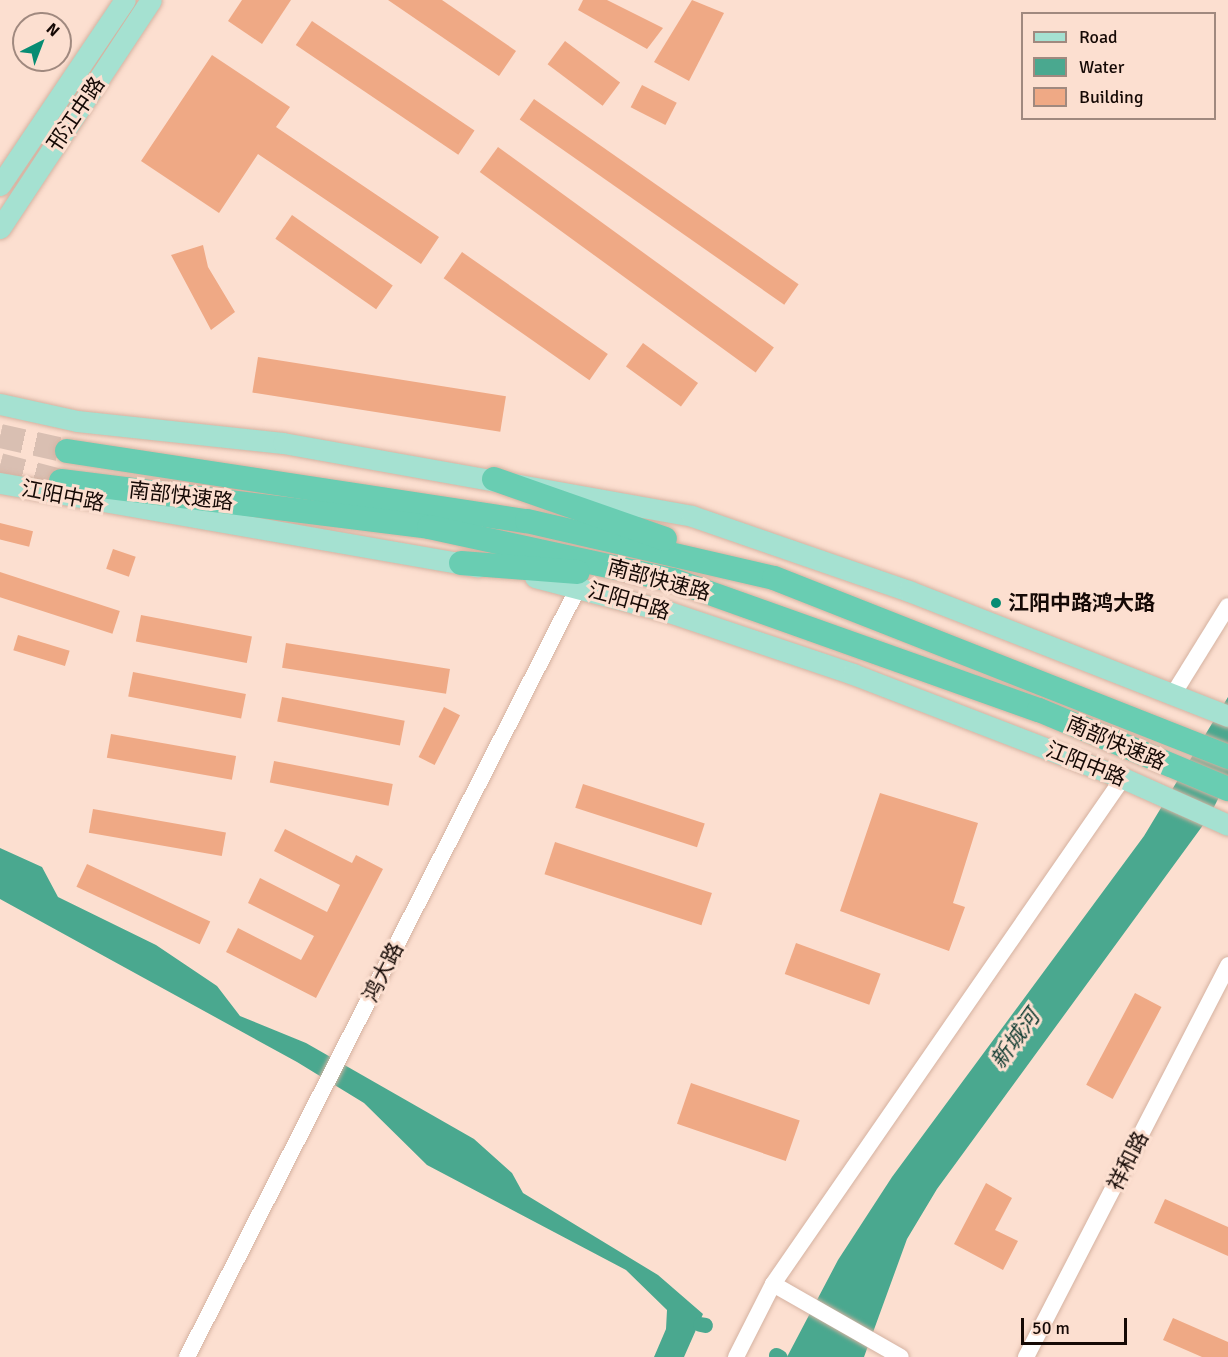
<!DOCTYPE html>
<meta charset="utf-8">
<style>
body{margin:0}
#map{position:relative;width:1228px;height:1357px;overflow:hidden;background:#fcdfd0;font-family:Signika,"Noto Sans SC",sans-serif}
div>[style]{position:absolute}
[style*='--x']{left:calc(var(--x)*1px);top:calc(var(--y)*1px);width:calc(var(--w)*1px);rotate:calc(var(--a)*1deg)}
.water>*{inset:0;background:#4aa88f}
.canal>*{height:15px;margin:-7.5px;padding:0 7.5px;transform-origin:7.5px;border-radius:7.5px;background:#4aa88f}
.building>*{inset:0;background:#efa985;transform-origin:0 0}
.highway-tunnel>*{height:24px;margin-top:-12px;transform-origin:0;background:repeating-linear-gradient(90deg,#d9bfb2 0 24px,transparent 0 36px)}
.roads{filter:drop-shadow(0 0 2px #d5b2a1) drop-shadow(0 0 2px #d5b2a1)}
.minor>*{height:16px;margin:-8px;padding:0 8px;transform-origin:8px;border-radius:8px;background:#fff}
.major>*{height:21px;margin:-10.5px;padding:0 10.5px;transform-origin:10.5px;border-radius:10.5px;background:#a5e1d1}
.highway>*{height:24px;margin:-12px;padding:0 12px;transform-origin:12px;border-radius:12px;background:#69cdb2}
.dots>*{width:16px;height:16px;translate:-50% -50%;box-sizing:border-box;border:3px solid #fcdfd0;border-radius:50%}
span{translate:-50% -50%;white-space:nowrap;text-align:center;line-height:1.15;-webkit-text-stroke:6px #fcdfd0;paint-order:stroke}
.street-label{font-size:21px;color:#150905}
.poi-label{font-size:21px;color:#150905;font-weight:700}
.left{translate:0 -50%;text-align:left}
.water-label{font-size:22px;color:#123c32;font-style:italic}
.legend{position:absolute;left:1021px;top:12px;width:195px;height:108px;box-sizing:border-box;background:#fcdfd0;border:2px solid #a0897f;margin:0;padding:8px 10px;list-style:none;font-size:18px;color:#150905}
.legend li{display:flex;align-items:center;gap:12px;height:30px}
.legend b{width:30px;border:2px solid #a0897f}
.north{position:absolute;left:12px;top:12px;width:60px;height:60px;box-sizing:border-box;background:#fcdfd0;border:2px solid #a0897f;border-radius:50%;rotate:42deg;font-size:16px;font-weight:700;line-height:24px;text-align:center;color:#150905}
.north::after{content:'';display:block;margin:auto;width:21px;height:27px;background:#078c73;clip-path:polygon(50% 0,100% 100%,50% 72%,0 100%)}
.scale{position:absolute;left:1021px;top:1318px;width:106px;height:27px;box-sizing:border-box;border:3px solid #150905;border-top:0;padding-left:8px;font-size:18px;line-height:21px;white-space:nowrap;color:#150905;-webkit-text-stroke:4px #fcdfd0;paint-order:stroke}
</style>
<div id="map">
<div class="water">
<div style="clip-path:polygon(1228px 697px,1228px 779px,1209px 817px,937px 1189px,907px 1239px,864px 1357px,787px 1357px,838px 1260px,892px 1177px,1144px 836px)"></div>
<div style="clip-path:polygon(0 848px,42px 867px,58px 897px,156px 945px,217px 986px,240px 1016px,306px 1043px,474px 1139px,512px 1173px,523px 1193px,658px 1275px,703px 1314px,684px 1357px,654px 1357px,666px 1329px,667px 1310px,626px 1270px,427px 1165px,364px 1103px,297px 1062px,0 899px)"></div>
</div>
<div class="canal">
<div style="--x:700;--y:1324;--w:5;--a:11"></div>
<div style="--x:776;--y:1355;--w:4;--a:27"></div>
</div>
<div class="building">
<div style="clip-path:polygon(242px 0,291px 0,262px 44px,228px 21px)"></div>
<div style="clip-path:polygon(388px 0,442px 0,516px 51px,499px 76px)"></div>
<div style="clip-path:polygon(583px 0,607px 0,663px 28px,647px 49px,578px 10px)"></div>
<div style="clip-path:polygon(692px 0,724px 13px,689px 81px,654px 62px)"></div>
<div style="left:312px;top:21px;width:196px;height:29px;rotate:34deg"></div>
<div style="left:565px;top:41px;width:69px;height:29px;rotate:37deg"></div>
<div style="clip-path:polygon(212px 55px,290px 107px,276px 127px,439px 237px,421px 264px,258px 154px,219px 213px,141px 161px)"></div>
<div style="left:642px;top:85px;width:39px;height:25px;rotate:27deg"></div>
<div style="left:534px;top:99px;width:323px;height:25px;rotate:35deg"></div>
<div style="left:498px;top:147px;width:341px;height:31px;rotate:36deg"></div>
<div style="left:292px;top:215px;width:123px;height:29px;rotate:35deg"></div>
<div style="clip-path:polygon(203px 245px,208px 267px,235px 312px,211px 330px,171px 255px)"></div>
<div style="left:462px;top:252px;width:178px;height:32px;rotate:35deg"></div>
<div style="left:643px;top:343px;width:68px;height:29px;rotate:36deg"></div>
<div style="left:258px;top:357px;width:251px;height:36px;rotate:9deg"></div>
<div style="left:0;top:523px;width:34px;height:16px;rotate:14deg"></div>
<div style="left:113px;top:549px;width:24px;height:21px;rotate:19deg"></div>
<div style="left:0;top:572px;width:126px;height:24px;rotate:18deg"></div>
<div style="left:141px;top:615px;width:113px;height:27px;rotate:11deg"></div>
<div style="left:18px;top:635px;width:54px;height:16px;rotate:17deg"></div>
<div style="left:286px;top:643px;width:166px;height:25px;rotate:9deg"></div>
<div style="left:133px;top:672px;width:115px;height:25px;rotate:11deg"></div>
<div style="left:282px;top:697px;width:125px;height:25px;rotate:11deg"></div>
<div style="left:444px;top:707px;width:18px;height:56px;rotate:27deg"></div>
<div style="left:111px;top:734px;width:127px;height:24px;rotate:10deg"></div>
<div style="left:274px;top:761px;width:121px;height:22px;rotate:11deg"></div>
<div style="left:583px;top:784px;width:128px;height:25px;rotate:18deg"></div>
<div style="clip-path:polygon(880px 793px,978px 823px,953px 903px,965px 907px,949px 951px,840px 911px)"></div>
<div style="left:93px;top:809px;width:135px;height:24px;rotate:10deg"></div>
<div style="clip-path:polygon(285px 829px,352px 863px,356px 855px,383px 869px,316px 998px,226px 952px,238px 928px,301px 960px,314px 936px,248px 903px,260px 878px,327px 912px,340px 885px,274px 851px)"></div>
<div style="left:555px;top:842px;width:165px;height:34px;rotate:18deg"></div>
<div style="left:87px;top:864px;width:136px;height:25px;rotate:25deg"></div>
<div style="left:796px;top:943px;width:90px;height:33px;rotate:20deg"></div>
<div style="left:1135px;top:993px;width:30px;height:104px;rotate:28deg"></div>
<div style="left:691px;top:1083px;width:115px;height:43px;rotate:19deg"></div>
<div style="clip-path:polygon(986px 1183px,1012px 1198px,995px 1230px,1018px 1241px,1003px 1270px,954px 1244px)"></div>
<div style="clip-path:polygon(1165px 1199px,1228px 1227px,1228px 1256px,1154px 1223px)"></div>
<div style="clip-path:polygon(1173px 1318px,1228px 1342px,1228px 1357px,1202px 1357px,1163px 1340px)"></div>
</div>
<div class="highway-tunnel">
<div style="--x:0;--y:436;--w:69;--a:12.6"></div>
<div style="--x:0;--y:465;--w:63;--a:14.7"></div>
</div>
<div class="roads">
<div class="minor">
<div style="--x:1174;--y:693;--w:102;--a:-58.2"></div>
<div style="--x:773;--y:1284;--w:147;--a:29.7"></div>
<div style="--x:187;--y:1357;--w:865;--a:-63.05"></div>
<div style="--x:736;--y:1357;--w:82;--a:-63.1"></div>
<div style="--x:773;--y:1284;--w:615;--a:-55.33"></div>
<div style="--x:1026;--y:1357;--w:441;--a:-62.7"></div>
</div>
<div class="major">
<div style="--x:0;--y:185;--w:223;--a:-56"></div>
<div style="--x:0;--y:228;--w:273;--a:-56.5"></div>
<div style="--x:0;--y:404;--w:79;--a:12.4"></div>
<div style="--x:77;--y:421;--w:207;--a:6.1"></div>
<div style="--x:283;--y:443;--w:415;--a:10.1"></div>
<div style="--x:692;--y:516;--w:230;--a:19.1"></div>
<div style="--x:909;--y:591;--w:343;--a:21.4"></div>
<div style="--x:0;--y:483;--w:485;--a:9.9"></div>
<div style="--x:535;--y:577;--w:138;--a:14.6"></div>
<div style="--x:669;--y:612;--w:194;--a:18.6"></div>
<div style="--x:853;--y:674;--w:289;--a:21.1"></div>
<div style="--x:1123;--y:778;--w:115;--a:24.1"></div>
</div>
<div class="highway">
<div style="--x:67;--y:451;--w:465;--a:8.7"></div>
<div style="--x:527;--y:521;--w:253;--a:13"></div>
<div style="--x:774;--y:578;--w:488;--a:21.5"></div>
<div style="--x:494;--y:479;--w:181;--a:19.3"></div>
<div style="--x:61;--y:481;--w:371;--a:7.1"></div>
<div style="--x:429;--y:527;--w:250;--a:12.3"></div>
<div style="--x:673;--y:580;--w:388;--a:19.6"></div>
<div style="--x:1039;--y:710;--w:205;--a:22.7"></div>
<div style="--x:461;--y:563;--w:117;--a:4.4"></div>
</div>
</div>
<div class="dots">
<div style="left:996px;top:603px;background:#078c73"></div>
</div>
<div class="street-label">
<span style="left:76px;top:114px;rotate:-56deg">邗江中路</span>
<span style="left:63px;top:496px;rotate:11deg">江阳中路</span>
<span style="left:181px;top:496px;rotate:7deg">南部快速路</span>
<span style="left:659px;top:580px;rotate:15deg">南部快速路</span>
<span style="left:629px;top:601px;rotate:16deg">江阳中路</span>
<span style="left:1116px;top:743px;rotate:23deg">南部快速路</span>
<span style="left:1086px;top:764px;rotate:22deg">江阳中路</span>
<span style="left:383px;top:972px;rotate:-63deg">鸿大路</span>
<span style="left:1128px;top:1161px;rotate:-63deg">祥和路</span>
</div>
<div class="poi-label">
<span class="left" style="left:1008px;top:603px">江阳中路鸿大路</span>
</div>
<div class="water-label">
<span style="left:1015px;top:1039px;rotate:-54deg">新城河</span>
</div>
<ul class="legend">
<li><b style="height:8px;background:#a5e1d1"></b>Road</li>
<li><b style="height:16px;background:#4aa88f"></b>Water</li>
<li><b style="height:16px;background:#efa985"></b>Building</li>
</ul>
<div class="north">N</div>
<div class="scale">50 m</div>
</div>
